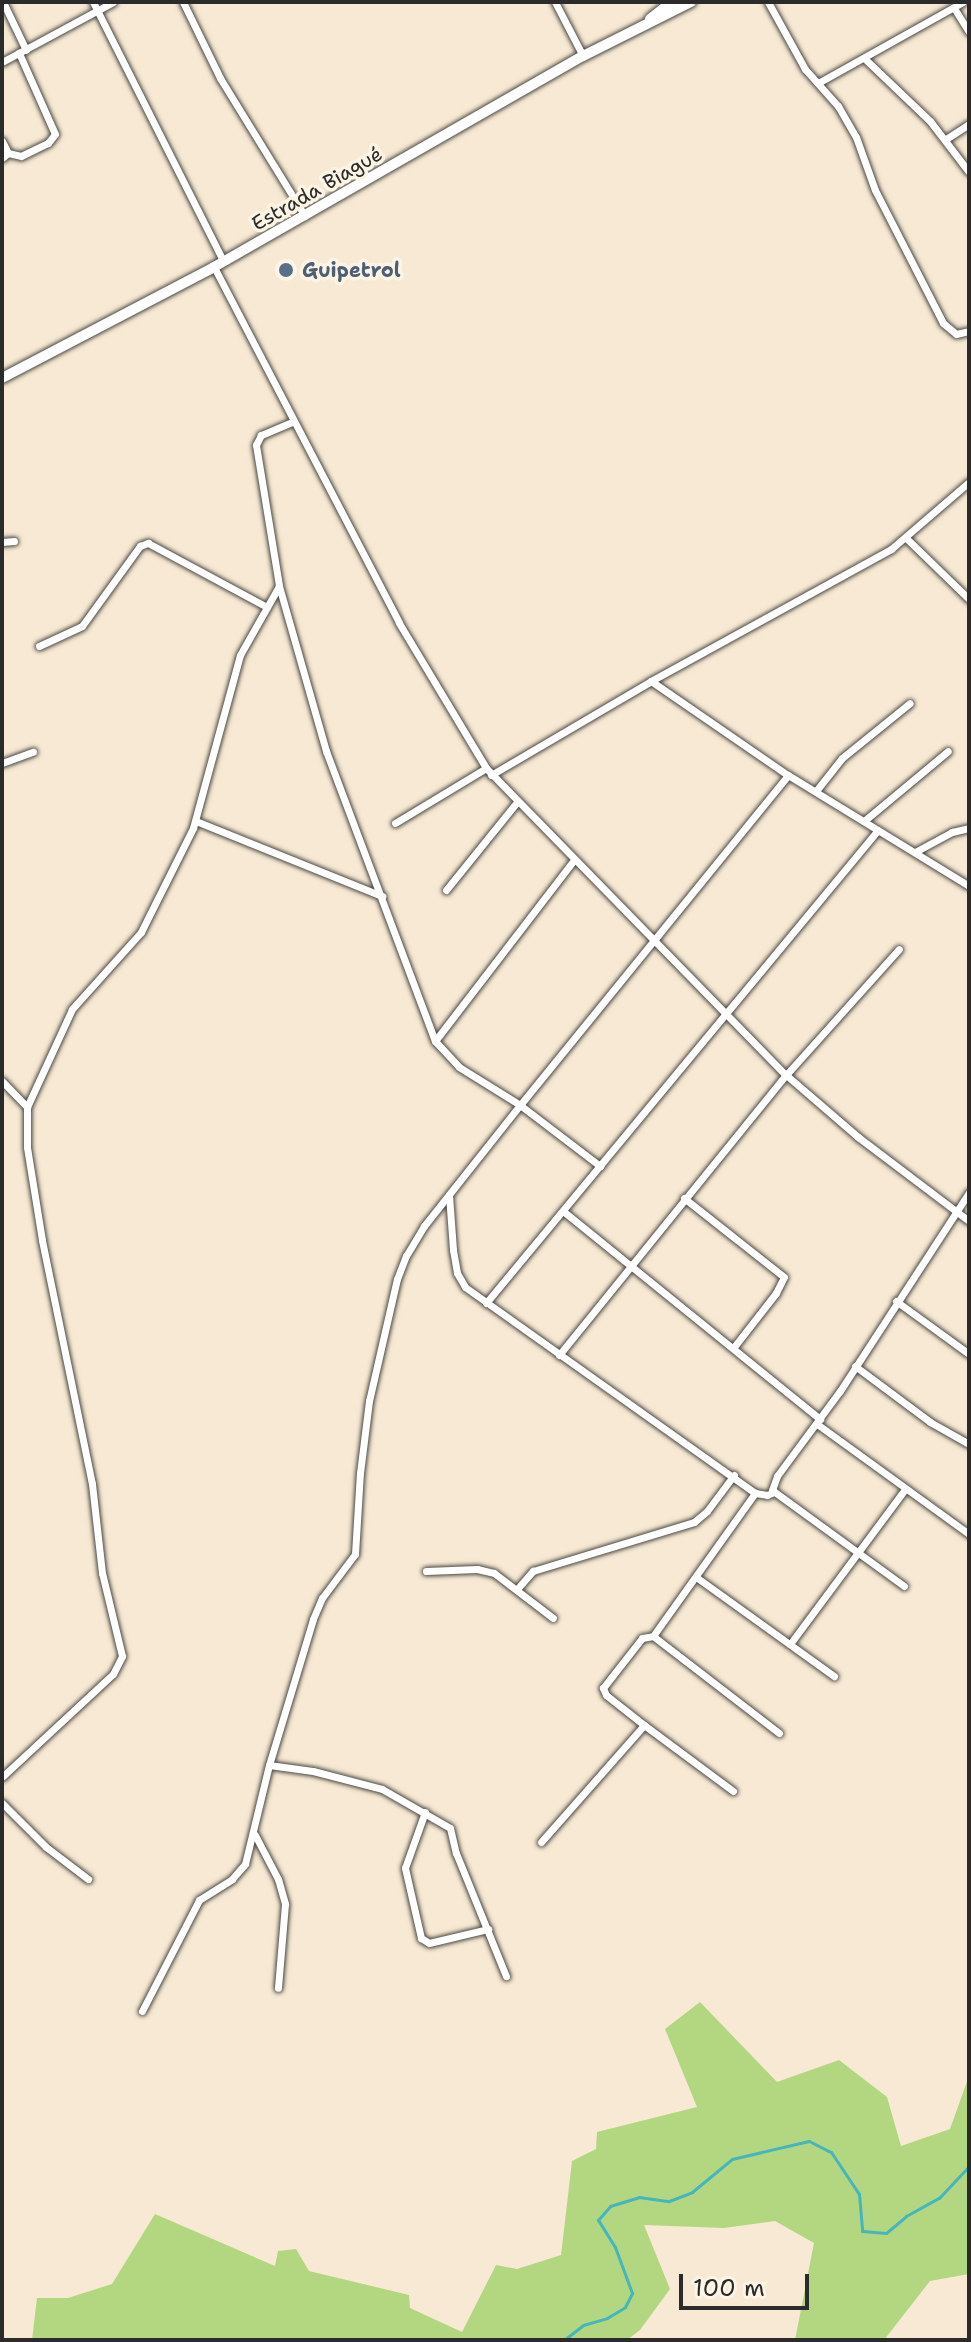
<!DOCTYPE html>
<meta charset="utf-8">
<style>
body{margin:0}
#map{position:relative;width:971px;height:2342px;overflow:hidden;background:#f7e9d3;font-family:"Shantell Sans",sans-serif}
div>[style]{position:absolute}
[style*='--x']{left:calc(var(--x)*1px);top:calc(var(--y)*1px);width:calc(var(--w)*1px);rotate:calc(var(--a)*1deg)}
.green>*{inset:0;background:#b3d780}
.stream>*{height:3px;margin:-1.5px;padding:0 1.5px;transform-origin:1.5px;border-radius:1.5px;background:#46b6bd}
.roads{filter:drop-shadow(0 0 2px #4a4844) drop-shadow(0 0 2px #4a4844)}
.street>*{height:7px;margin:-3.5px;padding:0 3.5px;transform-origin:3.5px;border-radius:3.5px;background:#fff}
.secondary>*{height:10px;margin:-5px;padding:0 5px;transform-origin:5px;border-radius:5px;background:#fff}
.dots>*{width:22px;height:22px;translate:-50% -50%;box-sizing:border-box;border:4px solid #fcf5e5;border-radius:50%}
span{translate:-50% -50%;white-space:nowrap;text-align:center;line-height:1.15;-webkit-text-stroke:7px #fcf5e5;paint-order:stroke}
.street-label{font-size:20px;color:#2b2b2b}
.service-label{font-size:20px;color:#4e5e75;font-weight:700}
.left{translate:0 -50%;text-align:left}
.frame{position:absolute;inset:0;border:4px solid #2b2b2b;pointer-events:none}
.scale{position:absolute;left:679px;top:2274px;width:130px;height:36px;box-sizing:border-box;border:4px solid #2b2b2b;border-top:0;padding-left:10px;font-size:24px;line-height:28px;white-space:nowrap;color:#2b2b2b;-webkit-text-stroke:6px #fcf5e5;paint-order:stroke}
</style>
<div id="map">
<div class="green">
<div style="clip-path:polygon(700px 2002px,777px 2082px,839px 2060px,887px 2097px,901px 2146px,950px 2129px,969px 2076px,969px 2274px,930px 2281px,884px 2340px,795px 2340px,814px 2243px,775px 2221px,724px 2228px,644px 2225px,670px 2289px,640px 2330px,627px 2340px,32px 2340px,37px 2298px,68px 2298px,112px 2284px,155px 2214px,275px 2266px,278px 2251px,296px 2249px,309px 2271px,409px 2295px,410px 2308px,462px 2332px,496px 2265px,517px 2269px,561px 2255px,572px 2161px,596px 2149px,597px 2132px,697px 2107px,665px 2029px)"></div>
</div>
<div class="stream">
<div style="--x:564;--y:2340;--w:24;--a:-38"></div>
<div style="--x:583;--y:2325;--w:25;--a:-16"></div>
<div style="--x:607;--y:2318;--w:21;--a:-31"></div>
<div style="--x:625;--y:2307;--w:16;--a:-63"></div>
<div style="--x:632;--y:2293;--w:49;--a:-110.3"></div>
<div style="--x:615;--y:2247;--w:32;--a:-122"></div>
<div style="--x:598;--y:2220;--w:18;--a:-49"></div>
<div style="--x:610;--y:2206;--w:30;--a:-17"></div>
<div style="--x:639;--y:2197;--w:30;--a:8"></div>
<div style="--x:669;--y:2201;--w:25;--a:-21"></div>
<div style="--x:692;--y:2192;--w:52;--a:-39.5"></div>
<div style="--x:732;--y:2159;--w:79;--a:-13.2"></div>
<div style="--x:809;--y:2141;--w:25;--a:27"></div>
<div style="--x:831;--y:2152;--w:50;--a:56.3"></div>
<div style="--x:859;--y:2194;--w:37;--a:85"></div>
<div style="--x:862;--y:2231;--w:24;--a:5"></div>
<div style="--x:886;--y:2233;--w:26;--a:-40"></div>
<div style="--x:906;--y:2216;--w:38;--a:-29"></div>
<div style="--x:939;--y:2198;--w:44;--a:-46.8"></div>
</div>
<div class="roads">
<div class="street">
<div style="--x:3;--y:2;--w:53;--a:64.4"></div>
<div style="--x:93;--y:2;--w:291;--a:63.3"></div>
<div style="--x:183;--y:2;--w:85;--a:64"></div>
<div style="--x:220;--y:78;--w:162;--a:58.4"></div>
<div style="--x:555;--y:2;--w:61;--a:62.6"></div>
<div style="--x:768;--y:2;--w:77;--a:61.1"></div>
<div style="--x:805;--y:69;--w:50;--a:48.3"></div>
<div style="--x:838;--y:106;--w:36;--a:60"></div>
<div style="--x:856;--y:137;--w:56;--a:70.3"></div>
<div style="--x:875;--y:190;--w:149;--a:62.9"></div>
<div style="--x:943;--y:323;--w:17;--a:40"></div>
<div style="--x:956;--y:334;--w:13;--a:-13"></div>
<div style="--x:954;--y:8;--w:28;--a:58"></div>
<div style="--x:864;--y:58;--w:91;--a:43.7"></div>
<div style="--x:930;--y:121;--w:64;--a:52.6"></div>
<div style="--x:2;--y:62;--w:126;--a:-28.4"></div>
<div style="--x:818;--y:83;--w:166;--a:-29.2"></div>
<div style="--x:946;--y:139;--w:27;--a:-33"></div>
<div style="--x:2;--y:141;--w:13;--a:63"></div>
<div style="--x:2;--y:158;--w:8;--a:-40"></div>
<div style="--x:8;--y:153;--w:13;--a:13"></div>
<div style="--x:21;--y:156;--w:30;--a:-26"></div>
<div style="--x:48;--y:143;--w:11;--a:-52"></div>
<div style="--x:55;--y:134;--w:89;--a:-114"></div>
<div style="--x:214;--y:267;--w:401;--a:62.5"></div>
<div style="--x:399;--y:623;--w:169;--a:59"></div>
<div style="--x:486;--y:768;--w:429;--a:45.7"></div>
<div style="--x:786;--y:1075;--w:95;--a:40.7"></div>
<div style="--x:858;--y:1137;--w:139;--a:37.1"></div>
<div style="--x:292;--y:422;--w:34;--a:157"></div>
<div style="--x:261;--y:435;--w:11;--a:117"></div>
<div style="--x:256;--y:445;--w:143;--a:80.7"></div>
<div style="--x:279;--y:586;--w:172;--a:74.1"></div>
<div style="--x:326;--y:751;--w:310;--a:69.4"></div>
<div style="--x:435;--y:1041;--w:35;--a:47"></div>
<div style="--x:459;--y:1067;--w:72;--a:31.9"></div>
<div style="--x:520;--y:1105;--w:101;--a:37.3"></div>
<div style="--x:906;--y:538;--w:88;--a:44.1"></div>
<div style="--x:2;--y:542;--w:12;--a:-5"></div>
<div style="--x:39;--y:646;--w:47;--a:-24.9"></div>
<div style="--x:82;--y:626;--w:99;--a:-54.1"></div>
<div style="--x:140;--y:546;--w:9;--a:-21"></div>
<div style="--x:148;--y:543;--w:135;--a:28.3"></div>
<div style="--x:651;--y:681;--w:166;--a:34.5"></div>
<div style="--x:788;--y:775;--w:212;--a:31.5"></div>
<div style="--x:2;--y:763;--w:33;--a:-20"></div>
<div style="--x:491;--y:775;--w:186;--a:-30.4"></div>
<div style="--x:651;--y:681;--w:274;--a:-28.8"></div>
<div style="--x:891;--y:549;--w:103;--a:-40.7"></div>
<div style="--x:816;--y:791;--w:42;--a:-51.8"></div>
<div style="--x:842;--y:758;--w:87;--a:-39"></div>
<div style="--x:196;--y:821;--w:201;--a:22"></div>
<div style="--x:864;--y:821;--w:109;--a:-39.8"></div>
<div style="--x:395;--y:823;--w:106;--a:-31.1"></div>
<div style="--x:915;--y:852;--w:42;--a:-28.4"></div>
<div style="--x:952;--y:832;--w:17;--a:-13"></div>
<div style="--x:446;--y:890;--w:113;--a:-51.1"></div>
<div style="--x:435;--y:1041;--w:228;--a:-52.5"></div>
<div style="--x:2;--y:1081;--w:36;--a:46"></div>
<div style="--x:449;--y:1195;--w:55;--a:85.8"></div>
<div style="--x:453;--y:1250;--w:23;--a:80"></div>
<div style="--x:457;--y:1273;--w:16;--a:60"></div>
<div style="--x:465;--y:1287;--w:356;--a:35.4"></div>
<div style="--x:755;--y:1493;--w:12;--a:9"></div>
<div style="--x:767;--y:1495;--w:8;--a:-23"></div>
<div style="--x:684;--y:1198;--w:127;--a:38.3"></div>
<div style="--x:784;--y:1277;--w:18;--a:117"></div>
<div style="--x:776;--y:1293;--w:68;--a:127.9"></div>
<div style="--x:563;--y:1211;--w:331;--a:39"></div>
<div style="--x:896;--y:1301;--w:90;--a:36"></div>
<div style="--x:486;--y:1303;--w:614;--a:-50.35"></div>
<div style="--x:559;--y:1355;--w:360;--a:-51"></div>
<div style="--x:786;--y:1075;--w:169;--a:-48.1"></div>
<div style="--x:855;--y:1366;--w:94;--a:36.7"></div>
<div style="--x:930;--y:1422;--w:45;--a:29.4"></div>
<div style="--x:817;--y:1424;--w:188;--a:35.9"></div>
<div style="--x:426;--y:1571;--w:51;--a:-2.2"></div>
<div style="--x:477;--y:1569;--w:17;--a:13"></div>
<div style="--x:494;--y:1573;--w:74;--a:37.3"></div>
<div style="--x:696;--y:1577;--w:170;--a:35.7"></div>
<div style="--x:904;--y:1586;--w:163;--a:-144"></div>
<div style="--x:772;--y:1490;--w:15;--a:-70"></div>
<div style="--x:777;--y:1476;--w:106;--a:-53.5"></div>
<div style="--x:840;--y:1391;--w:237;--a:-57"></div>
<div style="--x:518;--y:1588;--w:23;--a:-49"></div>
<div style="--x:533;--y:1571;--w:168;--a:-16.9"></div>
<div style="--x:694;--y:1522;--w:17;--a:-40"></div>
<div style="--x:707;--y:1511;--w:45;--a:-53.1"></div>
<div style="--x:653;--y:1636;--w:159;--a:37.6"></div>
<div style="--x:790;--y:1644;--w:193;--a:-53.4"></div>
<div style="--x:269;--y:1765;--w:44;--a:7.8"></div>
<div style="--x:313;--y:1771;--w:71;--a:14.6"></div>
<div style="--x:382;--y:1789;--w:78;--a:29.8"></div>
<div style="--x:450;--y:1828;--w:26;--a:77"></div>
<div style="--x:456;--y:1853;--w:133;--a:67.9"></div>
<div style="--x:2;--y:1777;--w:151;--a:-42.9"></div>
<div style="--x:113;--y:1674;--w:20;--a:-63"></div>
<div style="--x:122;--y:1656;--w:85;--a:-103.5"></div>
<div style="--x:102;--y:1573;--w:90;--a:-96.4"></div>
<div style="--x:92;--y:1484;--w:249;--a:-101.6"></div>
<div style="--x:42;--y:1240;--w:94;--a:-99.2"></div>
<div style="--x:27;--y:1147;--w:40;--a:-90"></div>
<div style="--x:27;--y:1107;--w:108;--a:-65.3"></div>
<div style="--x:72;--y:1009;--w:103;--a:-48.1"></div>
<div style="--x:141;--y:932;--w:116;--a:-63.4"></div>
<div style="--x:193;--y:828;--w:179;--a:-74.8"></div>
<div style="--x:240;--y:655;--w:79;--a:-60.5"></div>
<div style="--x:733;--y:1791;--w:111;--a:-143.4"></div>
<div style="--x:644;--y:1725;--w:48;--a:-141.7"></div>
<div style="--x:606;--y:1695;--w:8;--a:-113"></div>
<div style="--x:603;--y:1688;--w:63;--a:-52"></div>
<div style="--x:642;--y:1638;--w:11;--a:-10"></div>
<div style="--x:653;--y:1636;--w:176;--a:-54.5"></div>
<div style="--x:2;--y:1803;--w:62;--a:45"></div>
<div style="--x:46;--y:1847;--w:53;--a:37.3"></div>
<div style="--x:425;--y:1812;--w:59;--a:109.7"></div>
<div style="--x:405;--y:1868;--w:72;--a:77.1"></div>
<div style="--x:421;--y:1938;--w:9;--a:32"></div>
<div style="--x:429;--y:1943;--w:61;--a:-13.3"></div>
<div style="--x:255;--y:1835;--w:50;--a:62.4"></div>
<div style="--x:278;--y:1879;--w:26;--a:74"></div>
<div style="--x:285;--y:1904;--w:84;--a:94.8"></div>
<div style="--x:541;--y:1842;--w:156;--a:-48.6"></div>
<div style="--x:142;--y:2011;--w:125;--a:-62.8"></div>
<div style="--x:199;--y:1900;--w:39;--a:-32"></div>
<div style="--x:232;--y:1879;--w:20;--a:-49"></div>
<div style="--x:245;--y:1864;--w:102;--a:-76.4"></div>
<div style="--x:269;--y:1765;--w:152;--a:-73.2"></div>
<div style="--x:313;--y:1619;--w:23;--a:-67"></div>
<div style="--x:322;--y:1598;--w:55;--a:-53.1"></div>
<div style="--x:355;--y:1554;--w:81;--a:-86.5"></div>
<div style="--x:360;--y:1473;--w:73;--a:-82.9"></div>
<div style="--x:369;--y:1401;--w:125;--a:-77.1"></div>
<div style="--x:397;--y:1279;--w:25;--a:-69"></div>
<div style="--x:406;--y:1256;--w:35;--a:-59"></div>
<div style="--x:424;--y:1226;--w:154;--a:-51.6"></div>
<div style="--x:520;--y:1105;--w:425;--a:-50.9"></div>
</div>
<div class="secondary">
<div style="--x:650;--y:19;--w:28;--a:-38"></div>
<div style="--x:2;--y:378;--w:239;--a:-27.6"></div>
<div style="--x:214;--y:267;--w:425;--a:-29.8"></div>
<div style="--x:583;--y:56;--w:121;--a:-26.6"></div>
</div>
</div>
<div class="dots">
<div style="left:286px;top:270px;background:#5c6f8a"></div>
</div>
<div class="street-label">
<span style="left:317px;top:189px;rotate:-30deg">Estrada Biagué</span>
</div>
<div class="service-label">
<span class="left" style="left:302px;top:270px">Guipetrol</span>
</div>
<div class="frame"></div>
<div class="scale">100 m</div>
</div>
